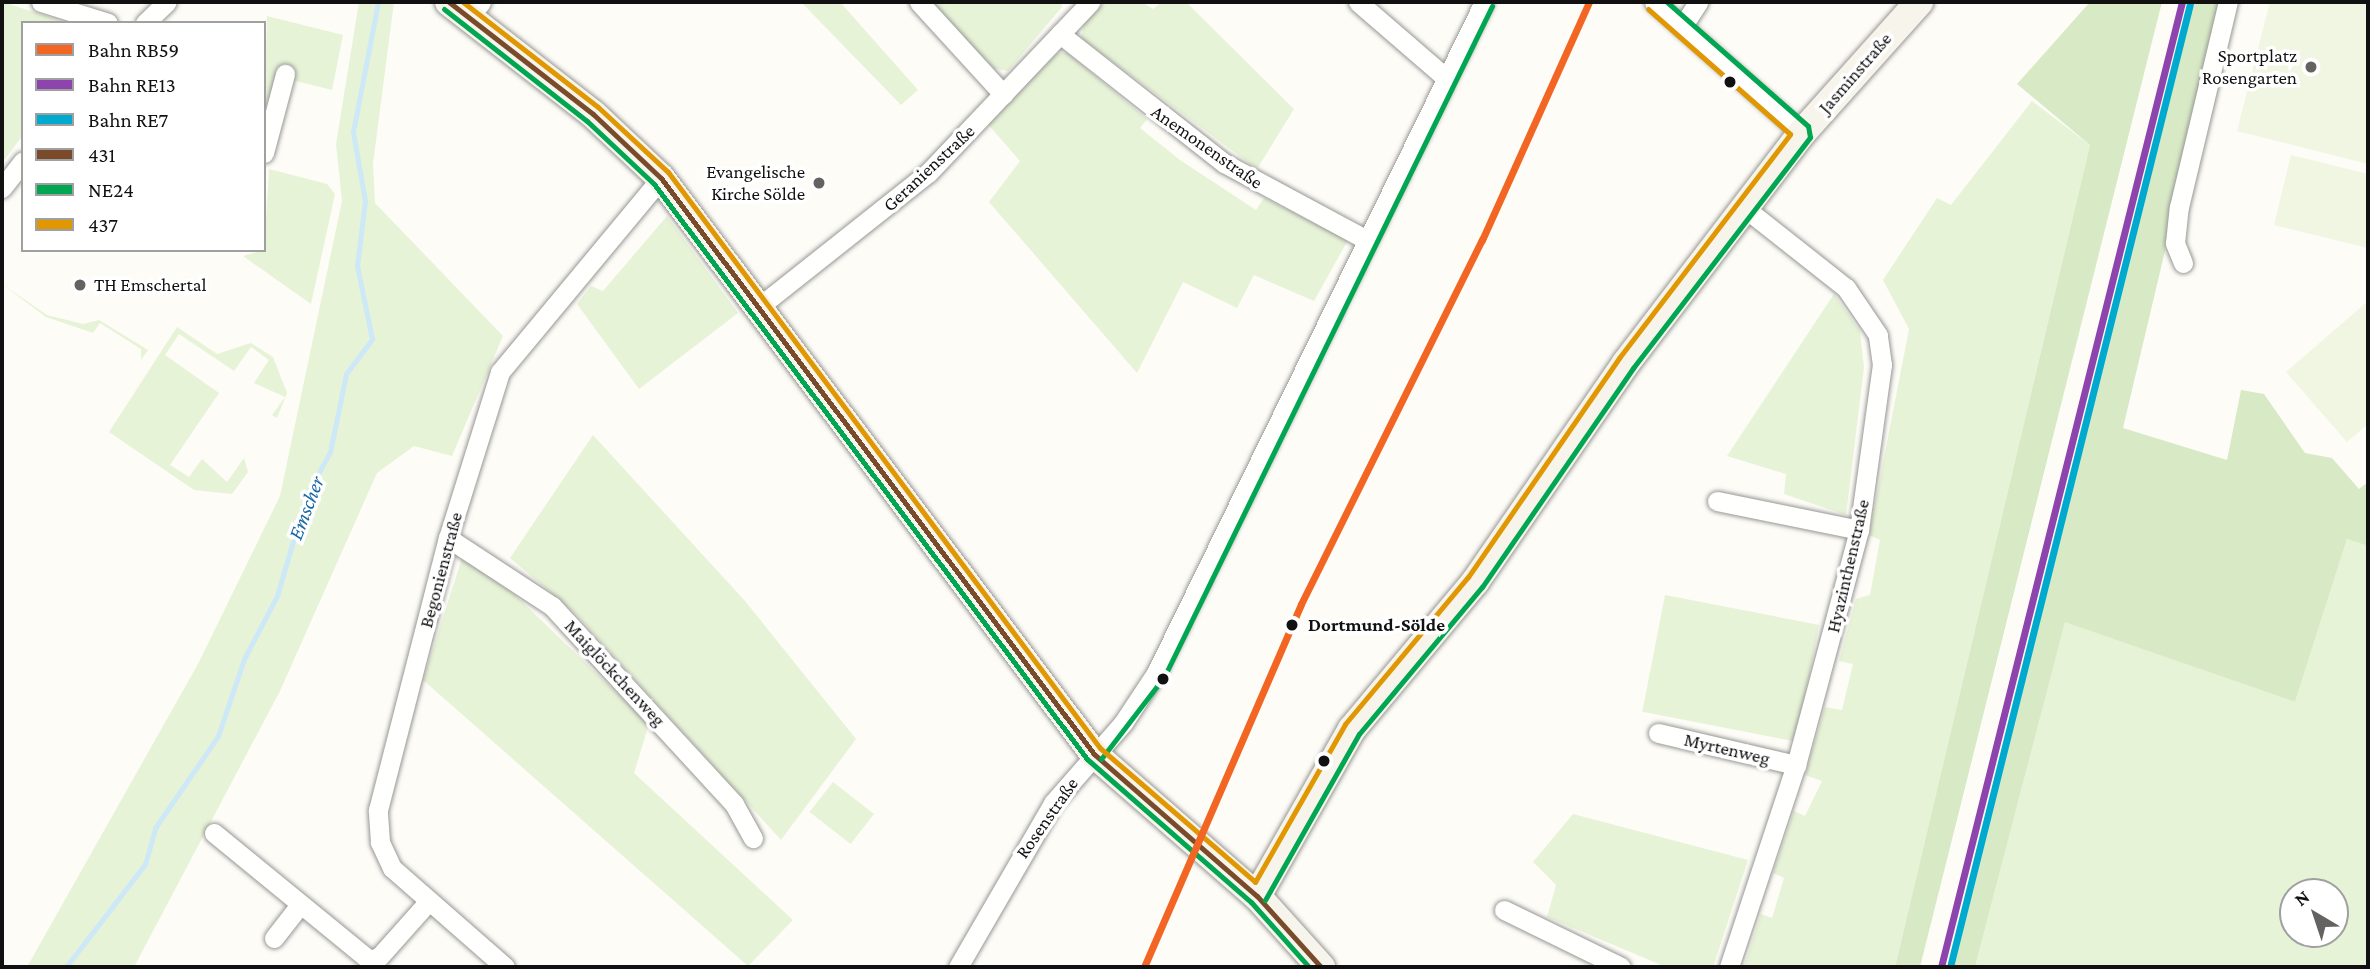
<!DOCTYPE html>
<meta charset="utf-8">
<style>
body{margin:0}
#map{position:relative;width:2370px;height:969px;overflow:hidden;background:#fdfcf7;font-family:"Crimson Pro",serif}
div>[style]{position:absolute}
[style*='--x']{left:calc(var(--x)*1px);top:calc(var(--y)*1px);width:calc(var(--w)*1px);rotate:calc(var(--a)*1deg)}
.green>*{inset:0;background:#e7f3d7;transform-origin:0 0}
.forest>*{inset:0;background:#d8eac5}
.pitch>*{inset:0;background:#f0f6e1}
.stream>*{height:5px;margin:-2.5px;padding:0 2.5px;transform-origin:2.5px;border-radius:2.5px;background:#cde8f7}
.roads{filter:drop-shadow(0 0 2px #979795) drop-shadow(0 0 2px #979795)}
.street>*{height:19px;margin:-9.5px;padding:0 9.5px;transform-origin:9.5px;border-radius:9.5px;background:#fffffe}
.secondary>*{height:28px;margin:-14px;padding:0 14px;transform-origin:14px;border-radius:14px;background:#f6f4eb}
.bus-1>*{height:5px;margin:-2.5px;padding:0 2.5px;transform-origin:2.5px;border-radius:2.5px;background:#7a4b2a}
.bus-2>*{height:5px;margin:-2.5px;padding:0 2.5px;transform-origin:2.5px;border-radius:2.5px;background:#00a651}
.bus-3>*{height:5px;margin:-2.5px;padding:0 2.5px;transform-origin:2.5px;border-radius:2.5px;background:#e09702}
.rail-1>*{height:7px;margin:-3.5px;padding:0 3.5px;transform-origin:3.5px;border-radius:3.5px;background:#f26522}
.rail-2>*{height:7px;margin:-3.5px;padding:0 3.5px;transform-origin:3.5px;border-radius:3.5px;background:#8e44ad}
.rail-3>*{height:7px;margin:-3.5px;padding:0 3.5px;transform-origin:3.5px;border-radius:3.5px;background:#00a9ce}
.dots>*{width:19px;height:19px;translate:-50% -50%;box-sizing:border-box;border:4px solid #fff;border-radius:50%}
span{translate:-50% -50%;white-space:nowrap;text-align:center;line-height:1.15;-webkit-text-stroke:7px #fff;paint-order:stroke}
.poi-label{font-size:19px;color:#111}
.right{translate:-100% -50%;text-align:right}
.left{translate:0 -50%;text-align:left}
.street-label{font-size:19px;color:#111}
.stop-label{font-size:19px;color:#111;font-weight:700}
.water-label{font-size:21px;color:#1768a6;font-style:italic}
.frame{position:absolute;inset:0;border:4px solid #111;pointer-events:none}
.legend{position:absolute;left:21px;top:21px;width:245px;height:231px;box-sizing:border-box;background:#fff;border:2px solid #a0a0a0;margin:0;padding:9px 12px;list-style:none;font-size:21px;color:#111}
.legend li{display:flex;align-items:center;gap:14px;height:35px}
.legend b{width:35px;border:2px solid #a0a0a0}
.north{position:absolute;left:2279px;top:878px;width:70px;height:70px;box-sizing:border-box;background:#fff;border:2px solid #a0a0a0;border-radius:50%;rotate:321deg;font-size:19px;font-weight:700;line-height:28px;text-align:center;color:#111}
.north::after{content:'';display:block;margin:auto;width:24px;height:32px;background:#646362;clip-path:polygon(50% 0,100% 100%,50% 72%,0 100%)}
</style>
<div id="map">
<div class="green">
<div style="clip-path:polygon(3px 2px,67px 23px,23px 23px,23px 135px,2px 163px)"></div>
<div style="clip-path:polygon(359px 2px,394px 2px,373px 164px,375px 203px,503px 336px,452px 456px,414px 446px,377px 473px,280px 691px,134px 967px,27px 967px,198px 664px,280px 496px,342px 201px,336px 144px)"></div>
<div style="clip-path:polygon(801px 2px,840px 2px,918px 90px,901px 105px)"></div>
<div style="clip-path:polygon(932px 2px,1061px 2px,1062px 7px,1008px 71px,991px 68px)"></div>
<div style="clip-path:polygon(1104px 2px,1142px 2px,1153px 9px,1162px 2px,1186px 2px,1294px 109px,1257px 169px,1081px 38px,1084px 24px)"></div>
<div style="clip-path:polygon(267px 16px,343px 35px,332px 90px,292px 80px,294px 70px,281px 67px,264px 126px)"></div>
<div style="clip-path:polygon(1057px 53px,1067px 53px,1147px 119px,1140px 128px,1180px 160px,1256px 210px,1264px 198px,1348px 240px,1314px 301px,1254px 275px,1237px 308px,1183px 282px,1137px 373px,989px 202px,1020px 161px,987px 123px)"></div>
<div style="clip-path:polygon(2032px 101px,2090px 145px,1895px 967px,1744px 967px,1761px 914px,1772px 918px,1784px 878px,1773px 873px,1794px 811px,1805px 816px,1822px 781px,1805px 775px,1825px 707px,1842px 710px,1853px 664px,1839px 661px,1856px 599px,1870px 595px,1880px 540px,1869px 535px,1909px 329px,1883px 280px,1937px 198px,1951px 205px)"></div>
<div style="clip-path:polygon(269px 169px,327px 184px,335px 194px,311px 304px,243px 256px,264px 250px)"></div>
<div style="clip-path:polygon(667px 216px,738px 313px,639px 389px,577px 304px,591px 286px,603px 291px)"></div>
<div style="clip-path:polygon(2px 284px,47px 315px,83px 324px,99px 320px,148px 350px,141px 360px,141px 349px,100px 323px,93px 333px,46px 317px)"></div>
<div style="clip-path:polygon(1834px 294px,1860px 331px,1864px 368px,1846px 515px,1784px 494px,1786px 474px,1727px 456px)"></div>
<div style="clip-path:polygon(177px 327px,217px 354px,251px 343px,273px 357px,287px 393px,277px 418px,272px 415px,285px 397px,254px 383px,269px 360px,251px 347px,234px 371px,179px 334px,165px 355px,219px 393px,170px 465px,189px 477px,202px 459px,227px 482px,244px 458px,248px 472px,232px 494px,194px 490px,109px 432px)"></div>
<div style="clip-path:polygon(593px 435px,745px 601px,856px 739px,781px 840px,576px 614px,510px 558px)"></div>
<div style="clip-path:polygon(evenodd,2347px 539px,2368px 546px,2368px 967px,1975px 967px,2065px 621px,2295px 702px,2347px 539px,2293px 892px,2335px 892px,2335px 934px,2293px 934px,2293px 892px)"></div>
<div style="clip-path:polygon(463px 555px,514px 594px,649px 724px,634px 773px,793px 920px,748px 966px,423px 680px)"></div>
<div style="left:1665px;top:595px;width:157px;height:119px;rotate:11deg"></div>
<div style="left:833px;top:782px;width:52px;height:38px;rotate:38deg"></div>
<div style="clip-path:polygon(1573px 814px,1748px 860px,1713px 967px,1666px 967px,1547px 917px,1556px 885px,1533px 862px)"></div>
</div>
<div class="forest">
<div style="clip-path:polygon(2090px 2px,2162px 2px,1920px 967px,1895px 967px,2090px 145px,2017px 84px)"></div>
<div style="clip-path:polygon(2193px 2px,2224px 2px,2123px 428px,2227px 460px,2241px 390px,2264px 394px,2305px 453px,2332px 458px,2359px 489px,2368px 482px,2368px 546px,2347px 539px,2295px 702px,2065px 622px,1975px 967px,1954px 967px)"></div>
</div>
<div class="pitch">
<div style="clip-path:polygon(2270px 2px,2368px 2px,2368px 164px,2237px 131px)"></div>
<div style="clip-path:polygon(2291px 155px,2368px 174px,2368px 248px,2274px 225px)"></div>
<div style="clip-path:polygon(2368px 301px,2368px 424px,2347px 442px,2286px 372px)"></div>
</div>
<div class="stream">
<div style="--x:66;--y:967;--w:130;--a:-52.5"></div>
<div style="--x:145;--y:864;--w:37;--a:-74"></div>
<div style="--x:155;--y:828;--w:112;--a:-55.6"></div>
<div style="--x:218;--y:736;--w:81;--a:-71.3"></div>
<div style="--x:244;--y:659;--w:71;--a:-62.4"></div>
<div style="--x:277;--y:596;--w:104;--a:-73.8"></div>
<div style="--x:306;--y:496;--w:50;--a:-61.4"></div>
<div style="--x:330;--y:452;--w:80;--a:-78.4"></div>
<div style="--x:346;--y:374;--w:44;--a:-53.4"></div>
<div style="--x:372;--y:339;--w:75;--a:-101.6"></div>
<div style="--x:357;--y:266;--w:65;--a:-83"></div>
<div style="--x:365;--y:201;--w:70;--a:-99.9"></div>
<div style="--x:353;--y:132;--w:132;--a:-79.1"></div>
</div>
<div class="roads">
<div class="street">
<div style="--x:41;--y:2;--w:70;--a:17.4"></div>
<div style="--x:919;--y:2;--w:125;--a:47.6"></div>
<div style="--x:1358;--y:2;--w:116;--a:40.8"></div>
<div style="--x:1654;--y:2;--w:198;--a:41.5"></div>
<div style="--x:469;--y:17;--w:19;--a:-51"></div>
<div style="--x:145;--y:23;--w:30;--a:-44"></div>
<div style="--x:1682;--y:27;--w:30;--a:-57"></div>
<div style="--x:1060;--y:34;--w:209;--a:38.2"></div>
<div style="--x:1224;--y:163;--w:162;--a:28.3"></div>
<div style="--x:264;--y:153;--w:82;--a:-75.1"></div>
<div style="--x:2;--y:188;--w:34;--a:-52"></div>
<div style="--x:2183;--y:263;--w:22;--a:-112"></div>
<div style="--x:2175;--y:243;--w:36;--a:-84"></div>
<div style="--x:2179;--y:207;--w:211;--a:-76.6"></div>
<div style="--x:760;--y:306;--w:214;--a:-38.4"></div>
<div style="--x:928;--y:173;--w:236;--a:-46.5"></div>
<div style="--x:1717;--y:501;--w:145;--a:11.5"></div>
<div style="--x:448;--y:538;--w:124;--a:33.2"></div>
<div style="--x:552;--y:606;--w:269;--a:47.4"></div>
<div style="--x:734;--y:804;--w:39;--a:61"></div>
<div style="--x:1658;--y:733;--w:142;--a:13.1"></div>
<div style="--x:214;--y:833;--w:200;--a:39.3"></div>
<div style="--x:369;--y:960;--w:10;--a:-17"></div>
<div style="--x:379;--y:957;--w:74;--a:-48.3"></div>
<div style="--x:1504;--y:910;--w:130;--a:26"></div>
<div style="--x:274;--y:938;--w:41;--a:-52"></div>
<div style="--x:505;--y:967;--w:150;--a:-138.8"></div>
<div style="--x:392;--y:868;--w:29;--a:-115"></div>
<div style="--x:380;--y:842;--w:32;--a:-94"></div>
<div style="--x:378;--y:810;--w:281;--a:-75.6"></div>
<div style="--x:448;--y:538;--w:174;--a:-72.6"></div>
<div style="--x:500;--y:372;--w:252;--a:-50.3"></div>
<div style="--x:958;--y:967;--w:190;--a:-59.9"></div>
<div style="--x:1053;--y:803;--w:106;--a:-48.8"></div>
<div style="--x:1123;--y:723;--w:60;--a:-56.6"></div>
<div style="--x:1156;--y:673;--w:747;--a:-63.95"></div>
<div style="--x:1729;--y:967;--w:213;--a:-71.7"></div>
<div style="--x:1796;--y:765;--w:243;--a:-75"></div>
<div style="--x:1859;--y:530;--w:167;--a:-82.1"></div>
<div style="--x:1882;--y:365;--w:30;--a:-98"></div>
<div style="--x:1878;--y:335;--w:57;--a:-124.2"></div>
<div style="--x:1846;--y:288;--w:127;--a:-141.7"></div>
</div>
<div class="secondary">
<div style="--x:449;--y:2;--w:182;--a:37.9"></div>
<div style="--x:593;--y:114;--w:93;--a:43.3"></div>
<div style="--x:661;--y:178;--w:721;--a:53.07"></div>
<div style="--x:1094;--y:754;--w:216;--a:41.1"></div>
<div style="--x:1257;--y:896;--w:96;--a:48"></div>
<div style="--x:1257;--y:896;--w:192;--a:-60.4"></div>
<div style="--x:1352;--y:729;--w:192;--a:-50.1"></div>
<div style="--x:1475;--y:582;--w:266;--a:-55.4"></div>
<div style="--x:1626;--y:363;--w:290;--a:-52.6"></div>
<div style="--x:1802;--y:133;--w:176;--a:-48.2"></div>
</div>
</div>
<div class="bus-1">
<div style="--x:449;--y:2;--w:182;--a:37.9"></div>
<div style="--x:593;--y:114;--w:93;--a:43.3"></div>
<div style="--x:661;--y:178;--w:721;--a:53.07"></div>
<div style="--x:1094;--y:754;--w:216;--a:41.1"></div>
<div style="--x:1257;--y:896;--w:96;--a:48"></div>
</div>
<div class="bus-2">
<div style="--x:444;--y:9;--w:182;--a:38.1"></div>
<div style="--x:587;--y:121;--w:92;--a:43.2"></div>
<div style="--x:654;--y:184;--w:720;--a:53.02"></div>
<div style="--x:1087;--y:759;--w:218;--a:41.1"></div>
<div style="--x:1251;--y:902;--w:87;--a:48.3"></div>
<div style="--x:1101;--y:759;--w:103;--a:-52.5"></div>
<div style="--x:1164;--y:677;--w:747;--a:-63.95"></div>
<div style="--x:1265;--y:900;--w:191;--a:-60.5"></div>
<div style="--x:1359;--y:734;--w:192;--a:-50.1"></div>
<div style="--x:1482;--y:587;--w:266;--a:-55.4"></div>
<div style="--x:1633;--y:368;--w:291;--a:-52.5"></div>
<div style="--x:1810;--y:137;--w:11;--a:-100"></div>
<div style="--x:1808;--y:126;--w:188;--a:-138.7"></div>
</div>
<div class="bus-3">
<div style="--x:463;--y:2;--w:171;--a:37.9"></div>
<div style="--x:598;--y:107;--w:96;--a:42.9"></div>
<div style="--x:668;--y:172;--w:720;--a:53.13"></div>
<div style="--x:1100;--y:748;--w:205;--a:40.8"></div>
<div style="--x:1255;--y:882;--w:182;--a:-60.3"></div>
<div style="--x:1345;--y:724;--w:192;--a:-50.1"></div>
<div style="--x:1468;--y:577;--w:266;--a:-55.4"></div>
<div style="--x:1619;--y:358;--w:282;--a:-52.6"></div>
<div style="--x:1790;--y:134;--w:189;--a:-138.6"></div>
</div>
<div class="rail-1">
<div style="--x:1144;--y:967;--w:395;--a:-66.6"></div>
<div style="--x:1301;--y:604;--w:407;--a:-63.6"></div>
<div style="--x:1482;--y:240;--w:261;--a:-65.8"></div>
</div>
<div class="rail-2">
<div style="--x:1941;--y:967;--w:995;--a:-75.98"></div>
</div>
<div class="rail-3">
<div style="--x:1950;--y:967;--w:992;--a:-76.01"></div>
</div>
<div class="dots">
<div style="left:2311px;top:67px;background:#646362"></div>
<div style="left:1730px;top:82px;background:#111"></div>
<div style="left:819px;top:183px;background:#646362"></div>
<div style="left:80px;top:285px;background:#646362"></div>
<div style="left:1292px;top:625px;background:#111"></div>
<div style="left:1163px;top:679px;background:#111"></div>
<div style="left:1324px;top:761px;background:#111"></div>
</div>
<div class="poi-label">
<span class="right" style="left:2297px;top:67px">Sportplatz<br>Rosengarten</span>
<span class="right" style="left:805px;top:183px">Evangelische<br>Kirche Sölde</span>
<span class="left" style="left:94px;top:285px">TH Emschertal</span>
</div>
<div class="street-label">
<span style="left:1855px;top:73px;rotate:-49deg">Jasminstraße</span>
<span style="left:1207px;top:147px;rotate:35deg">Anemonenstraße</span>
<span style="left:929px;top:168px;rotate:-43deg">Geranienstraße</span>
<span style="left:1848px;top:566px;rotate:-77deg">Hyazinthenstraße</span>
<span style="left:441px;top:570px;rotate:-75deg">Begonienstraße</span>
<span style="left:615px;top:673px;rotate:47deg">Maiglöckchenweg</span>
<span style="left:1727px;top:749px;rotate:13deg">Myrtenweg</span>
<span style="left:1047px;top:818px;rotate:-55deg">Rosenstraße</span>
</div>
<div class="stop-label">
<span class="left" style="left:1308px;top:625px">Dortmund-Sölde</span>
</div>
<div class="water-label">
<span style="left:306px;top:508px;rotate:-69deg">Emscher</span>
</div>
<div class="frame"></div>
<ul class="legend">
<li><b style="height:9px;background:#f26522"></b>Bahn RB59</li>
<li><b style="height:9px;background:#8e44ad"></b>Bahn RE13</li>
<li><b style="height:9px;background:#00a9ce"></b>Bahn RE7</li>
<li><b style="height:9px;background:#7a4b2a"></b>431</li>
<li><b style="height:9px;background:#00a651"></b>NE24</li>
<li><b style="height:9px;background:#e09702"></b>437</li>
</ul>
<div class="north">N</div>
</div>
